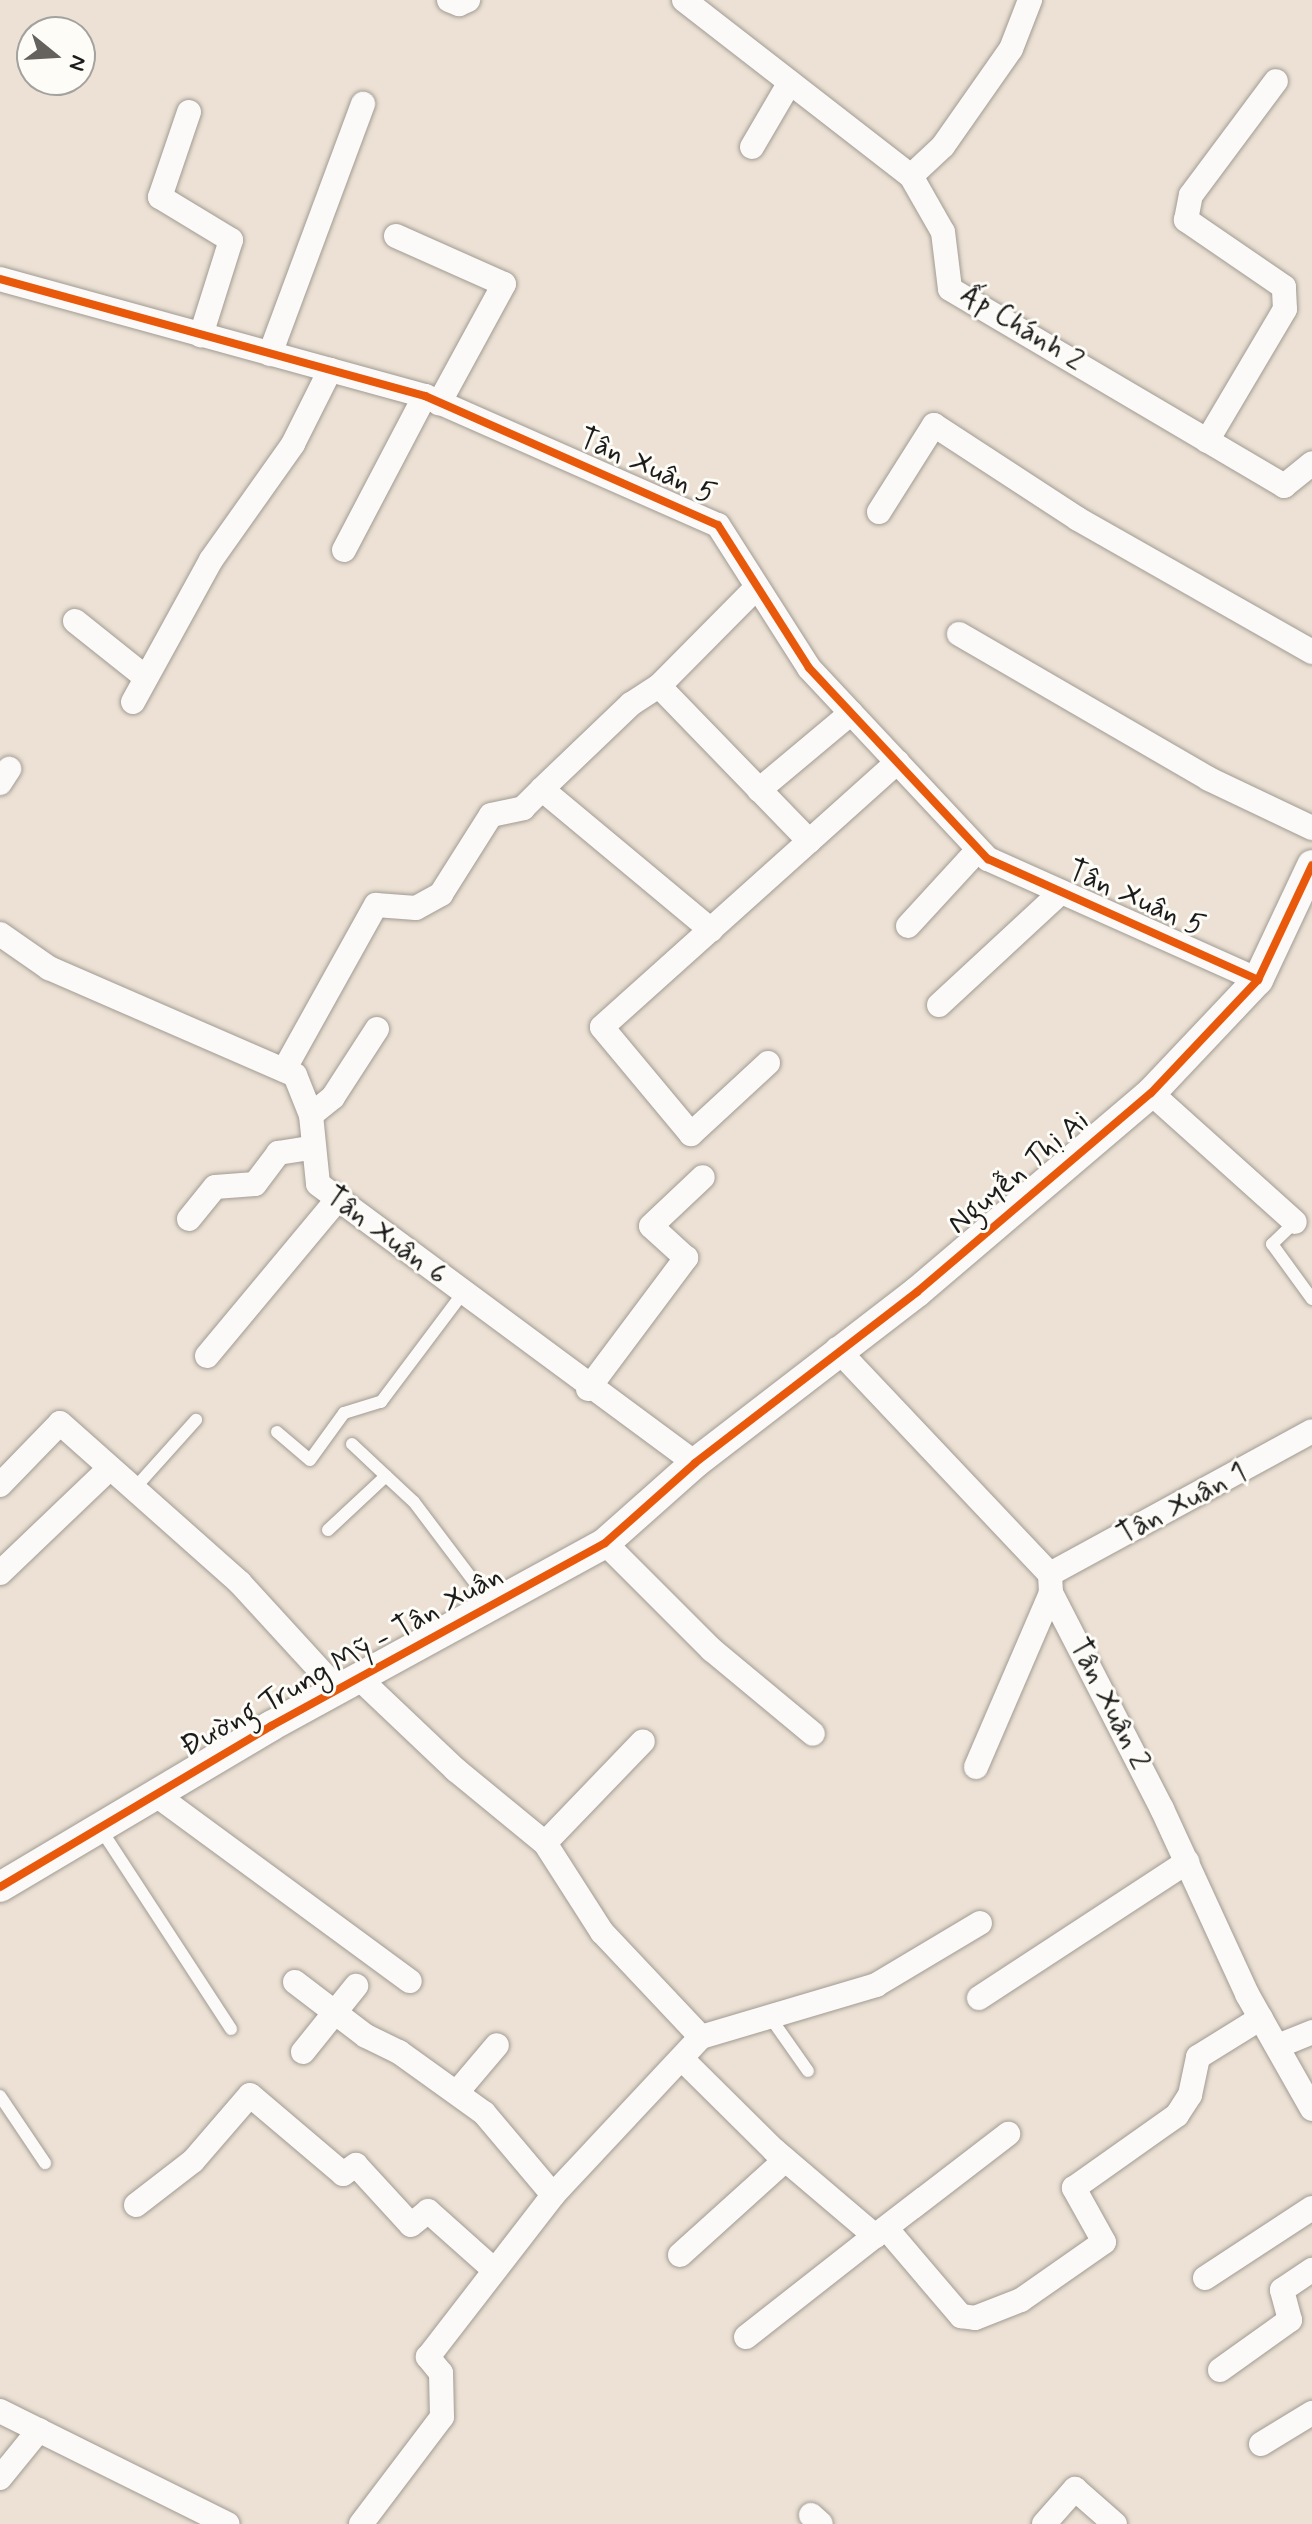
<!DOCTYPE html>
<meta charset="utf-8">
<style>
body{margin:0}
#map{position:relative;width:1312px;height:2524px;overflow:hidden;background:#ece1d4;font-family:Mynerve,sans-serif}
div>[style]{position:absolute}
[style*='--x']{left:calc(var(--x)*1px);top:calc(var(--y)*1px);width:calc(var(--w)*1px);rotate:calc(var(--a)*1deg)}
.roads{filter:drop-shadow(0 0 2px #a19b93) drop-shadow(0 0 2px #a19b93)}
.service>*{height:12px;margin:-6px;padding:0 6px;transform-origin:6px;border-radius:6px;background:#fcfaf9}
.minor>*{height:24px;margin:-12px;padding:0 12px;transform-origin:12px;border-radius:12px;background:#fcfaf9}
.tertiary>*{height:30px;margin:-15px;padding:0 15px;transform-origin:15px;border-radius:15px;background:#fcfaf9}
.cycleway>*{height:8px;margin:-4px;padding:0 4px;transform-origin:4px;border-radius:4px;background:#e8590c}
span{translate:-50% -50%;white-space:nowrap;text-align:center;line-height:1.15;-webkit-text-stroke:6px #fdfcf7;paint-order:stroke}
.street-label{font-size:30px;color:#1c1c1c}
.north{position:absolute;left:16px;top:16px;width:80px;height:80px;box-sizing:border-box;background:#fdfcf7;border:2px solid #a3a29f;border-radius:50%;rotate:108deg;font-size:22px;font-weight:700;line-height:32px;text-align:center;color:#1c1c1c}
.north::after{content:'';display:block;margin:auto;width:28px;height:36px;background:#65615c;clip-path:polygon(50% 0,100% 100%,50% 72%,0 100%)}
</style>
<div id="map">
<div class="roads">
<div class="service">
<div style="--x:1295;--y:1222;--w:32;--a:136"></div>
<div style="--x:1272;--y:1244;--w:68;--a:54"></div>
<div style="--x:277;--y:1432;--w:43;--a:40.3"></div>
<div style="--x:310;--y:1460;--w:58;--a:-54.1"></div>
<div style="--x:344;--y:1413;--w:39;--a:-17"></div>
<div style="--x:381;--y:1402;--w:135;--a:-53.1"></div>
<div style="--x:352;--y:1444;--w:47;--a:43.3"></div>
<div style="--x:134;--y:1489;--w:93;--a:-48.1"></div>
<div style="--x:328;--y:1530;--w:79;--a:-43"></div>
<div style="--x:386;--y:1476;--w:38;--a:43"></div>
<div style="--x:414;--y:1502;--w:128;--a:53"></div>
<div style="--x:100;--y:1828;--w:240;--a:56.9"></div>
<div style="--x:770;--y:2017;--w:66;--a:54.9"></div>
<div style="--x:0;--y:2096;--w:81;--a:56.1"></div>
</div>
<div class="minor">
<div style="--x:449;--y:0;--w:11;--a:22"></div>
<div style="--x:459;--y:4;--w:10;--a:-24"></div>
<div style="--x:684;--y:0;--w:287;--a:37.8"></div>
<div style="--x:911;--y:176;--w:64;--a:60.3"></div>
<div style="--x:943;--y:232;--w:57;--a:83"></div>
<div style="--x:950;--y:289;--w:388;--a:30.5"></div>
<div style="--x:1284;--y:486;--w:36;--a:-39"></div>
<div style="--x:189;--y:112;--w:90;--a:108.8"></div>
<div style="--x:160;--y:197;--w:83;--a:31.2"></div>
<div style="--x:231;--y:240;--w:100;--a:107.5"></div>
<div style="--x:752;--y:147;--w:75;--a:-59.7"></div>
<div style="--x:911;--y:176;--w:44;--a:-43.2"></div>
<div style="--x:943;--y:146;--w:118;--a:-55"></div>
<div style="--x:1011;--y:49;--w:53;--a:-68.8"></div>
<div style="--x:396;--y:236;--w:118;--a:24"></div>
<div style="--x:504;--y:284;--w:136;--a:118.6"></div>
<div style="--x:0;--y:279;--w:441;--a:15.4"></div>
<div style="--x:425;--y:396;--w:320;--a:23.8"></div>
<div style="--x:718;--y:525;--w:169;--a:57.5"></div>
<div style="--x:809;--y:668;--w:262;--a:46.9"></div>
<div style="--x:988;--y:859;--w:296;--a:24.1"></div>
<div style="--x:270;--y:354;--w:267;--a:-69.6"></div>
<div style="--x:1207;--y:441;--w:153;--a:-59.4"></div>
<div style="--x:1285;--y:309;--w:22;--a:-93"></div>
<div style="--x:1284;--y:287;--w:119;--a:-145.6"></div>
<div style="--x:1186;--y:220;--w:25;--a:-79"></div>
<div style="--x:1191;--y:195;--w:142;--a:-53.3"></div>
<div style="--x:879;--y:512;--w:103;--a:-57.7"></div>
<div style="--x:934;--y:425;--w:172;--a:33.1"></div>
<div style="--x:1078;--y:519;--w:269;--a:29.6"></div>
<div style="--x:344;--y:550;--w:174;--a:-62.3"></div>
<div style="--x:75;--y:621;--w:88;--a:38.6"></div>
<div style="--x:959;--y:634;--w:289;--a:30.1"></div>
<div style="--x:1209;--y:779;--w:114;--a:25.4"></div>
<div style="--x:659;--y:686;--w:139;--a:-45.3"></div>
<div style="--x:133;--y:702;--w:162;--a:-61.2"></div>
<div style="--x:211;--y:560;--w:142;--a:-54.7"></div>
<div style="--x:293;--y:444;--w:83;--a:-63.4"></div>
<div style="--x:0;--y:783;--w:17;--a:-57"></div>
<div style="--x:759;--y:790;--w:120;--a:-39.9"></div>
<div style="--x:908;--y:926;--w:103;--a:-47.4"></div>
<div style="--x:711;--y:930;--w:220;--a:-140.2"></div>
<div style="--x:542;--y:789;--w:123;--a:-43.7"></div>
<div style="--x:631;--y:704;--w:33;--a:-33"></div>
<div style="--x:659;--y:686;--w:216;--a:45.9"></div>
<div style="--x:0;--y:934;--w:60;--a:34.8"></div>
<div style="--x:49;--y:968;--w:268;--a:23.5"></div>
<div style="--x:295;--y:1075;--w:43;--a:68.2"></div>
<div style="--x:311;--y:1115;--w:69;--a:84.2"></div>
<div style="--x:318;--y:1184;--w:469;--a:36.5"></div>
<div style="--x:939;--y:1005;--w:166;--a:-42.8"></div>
<div style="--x:768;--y:1063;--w:105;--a:137.3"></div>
<div style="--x:691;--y:1134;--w:139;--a:-129.8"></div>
<div style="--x:602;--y:1027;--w:397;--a:-41.9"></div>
<div style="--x:284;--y:1070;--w:189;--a:-60.9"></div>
<div style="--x:376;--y:905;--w:40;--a:4.3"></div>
<div style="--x:416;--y:908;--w:29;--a:-29"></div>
<div style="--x:441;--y:894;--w:93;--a:-57.7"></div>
<div style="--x:491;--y:815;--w:33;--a:-12"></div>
<div style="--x:523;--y:808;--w:27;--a:-45"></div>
<div style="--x:1151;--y:1093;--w:193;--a:41.9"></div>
<div style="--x:311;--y:1115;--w:28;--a:-39"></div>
<div style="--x:333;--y:1097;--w:81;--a:-57.1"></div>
<div style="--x:189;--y:1219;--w:41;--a:-50.9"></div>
<div style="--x:215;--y:1187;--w:40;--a:-4.3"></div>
<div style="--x:255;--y:1184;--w:39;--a:-53"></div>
<div style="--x:278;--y:1153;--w:36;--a:-9"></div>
<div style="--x:837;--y:1349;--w:310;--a:46.6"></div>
<div style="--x:1050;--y:1574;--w:19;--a:87"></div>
<div style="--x:1051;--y:1593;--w:243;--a:62.8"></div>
<div style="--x:1162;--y:1809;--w:204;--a:65.3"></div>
<div style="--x:1247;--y:1994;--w:132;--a:60.5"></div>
<div style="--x:207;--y:1356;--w:204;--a:-50.2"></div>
<div style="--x:588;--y:1389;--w:164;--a:-53.2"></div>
<div style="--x:686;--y:1258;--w:47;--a:-137.6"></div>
<div style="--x:651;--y:1226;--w:71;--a:-43.3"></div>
<div style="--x:0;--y:1485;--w:86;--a:-45.9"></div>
<div style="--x:60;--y:1423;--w:241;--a:41.6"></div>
<div style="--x:240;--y:1583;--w:145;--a:47.5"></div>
<div style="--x:605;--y:1543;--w:151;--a:45"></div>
<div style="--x:712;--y:1650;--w:131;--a:39.7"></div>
<div style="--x:0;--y:1573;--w:152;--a:-43.7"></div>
<div style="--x:1050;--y:1574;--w:298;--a:-28.6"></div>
<div style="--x:359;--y:1678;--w:134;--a:43.5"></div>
<div style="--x:456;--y:1770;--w:115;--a:39.4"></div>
<div style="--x:545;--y:1843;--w:106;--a:57.4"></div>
<div style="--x:602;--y:1932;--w:144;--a:46.7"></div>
<div style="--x:701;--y:2037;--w:183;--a:-16.5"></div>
<div style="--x:876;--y:1985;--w:121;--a:-30.8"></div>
<div style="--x:976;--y:1767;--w:189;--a:-66.7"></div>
<div style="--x:155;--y:1794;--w:316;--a:36.3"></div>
<div style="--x:545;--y:1843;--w:141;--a:-46.1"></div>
<div style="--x:295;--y:1982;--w:89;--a:37.3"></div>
<div style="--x:366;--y:2036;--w:37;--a:26"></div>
<div style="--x:399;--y:2052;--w:105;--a:35.7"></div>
<div style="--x:484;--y:2113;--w:107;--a:49.9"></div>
<div style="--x:979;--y:1998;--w:249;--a:-33.2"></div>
<div style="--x:1278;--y:2046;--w:37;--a:-22"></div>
<div style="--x:303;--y:2052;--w:85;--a:-51.2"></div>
<div style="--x:684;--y:2061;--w:127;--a:44.7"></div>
<div style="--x:774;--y:2150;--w:133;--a:40.4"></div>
<div style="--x:875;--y:2236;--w:168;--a:-37.5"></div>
<div style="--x:458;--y:2091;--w:60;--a:-49.7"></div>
<div style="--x:136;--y:2205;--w:72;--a:-37.7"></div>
<div style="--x:193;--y:2161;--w:87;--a:-49.2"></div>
<div style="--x:250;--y:2095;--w:122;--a:40.3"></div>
<div style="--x:343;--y:2174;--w:16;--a:-35"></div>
<div style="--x:356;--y:2165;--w:81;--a:47.5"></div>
<div style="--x:411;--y:2225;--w:22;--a:-39"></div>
<div style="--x:428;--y:2211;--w:87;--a:41.7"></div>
<div style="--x:886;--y:2228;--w:116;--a:49.6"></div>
<div style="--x:961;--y:2316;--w:14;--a:8"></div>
<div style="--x:975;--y:2318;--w:49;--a:-21.4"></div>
<div style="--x:1021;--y:2300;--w:101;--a:-34.9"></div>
<div style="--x:1104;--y:2242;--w:62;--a:-119.1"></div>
<div style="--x:1074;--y:2188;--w:126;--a:-35.3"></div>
<div style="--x:1177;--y:2115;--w:24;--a:-57"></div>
<div style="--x:1190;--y:2095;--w:39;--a:-78"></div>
<div style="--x:1198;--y:2057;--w:74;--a:-31.8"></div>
<div style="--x:680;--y:2255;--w:142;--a:-42.1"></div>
<div style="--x:1205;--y:2278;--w:128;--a:-33.2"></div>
<div style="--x:746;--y:2337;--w:164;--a:-38.1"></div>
<div style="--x:1220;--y:2370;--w:86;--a:-35.5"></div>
<div style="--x:1290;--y:2320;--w:31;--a:-105"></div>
<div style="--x:1282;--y:2290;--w:36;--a:-34"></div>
<div style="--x:0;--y:2411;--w:254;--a:26.4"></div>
<div style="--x:1261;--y:2444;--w:60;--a:-31.3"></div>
<div style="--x:0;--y:2478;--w:62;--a:-50.9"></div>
<div style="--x:811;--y:2515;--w:13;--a:42"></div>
<div style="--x:361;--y:2524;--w:134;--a:-52.9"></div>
<div style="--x:442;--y:2417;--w:44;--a:-91.3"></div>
<div style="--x:441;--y:2373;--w:21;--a:-129"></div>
<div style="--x:428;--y:2357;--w:205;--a:-52.3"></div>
<div style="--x:553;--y:2195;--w:216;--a:-46.9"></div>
<div style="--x:1044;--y:2524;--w:47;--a:-48.5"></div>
<div style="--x:1075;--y:2489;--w:53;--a:41.2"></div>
</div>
<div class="tertiary">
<div style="--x:0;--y:1887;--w:315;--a:-30.7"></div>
<div style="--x:271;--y:1726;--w:381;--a:-28.7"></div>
<div style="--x:605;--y:1543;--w:120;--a:-41.6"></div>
<div style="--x:695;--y:1463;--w:280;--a:-37.6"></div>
<div style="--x:917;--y:1292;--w:307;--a:-40.4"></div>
<div style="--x:1151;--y:1093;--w:156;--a:-46.6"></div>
<div style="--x:1258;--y:980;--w:127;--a:-64.8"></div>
</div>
</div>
<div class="cycleway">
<div style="--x:0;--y:279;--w:441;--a:15.4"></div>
<div style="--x:425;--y:396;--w:320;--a:23.8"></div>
<div style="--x:718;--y:525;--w:169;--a:57.5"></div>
<div style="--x:809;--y:668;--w:262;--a:46.9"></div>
<div style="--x:988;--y:859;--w:296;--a:24.1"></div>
<div style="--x:0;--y:1887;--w:315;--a:-30.7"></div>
<div style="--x:271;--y:1726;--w:381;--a:-28.7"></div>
<div style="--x:605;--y:1543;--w:120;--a:-41.6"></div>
<div style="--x:695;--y:1463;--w:280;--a:-37.6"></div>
<div style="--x:917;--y:1292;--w:307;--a:-40.4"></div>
<div style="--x:1151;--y:1093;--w:156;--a:-46.6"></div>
<div style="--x:1258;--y:980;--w:127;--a:-64.8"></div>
</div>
<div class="street-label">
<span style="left:1022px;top:328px;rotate:32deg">Ấp Chánh 2</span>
<span style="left:647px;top:467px;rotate:24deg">Tân Xuân 5</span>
<span style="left:1136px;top:899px;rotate:24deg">Tân Xuân 5</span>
<span style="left:1019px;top:1173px;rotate:-40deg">Nguyễn Thị Ai</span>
<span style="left:386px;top:1236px;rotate:37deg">Tân Xuân 6</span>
<span style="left:1182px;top:1504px;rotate:-28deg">Tân Xuân 1</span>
<span style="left:342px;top:1662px;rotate:-29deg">Đường Trung Mỹ - Tân Xuân</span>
<span style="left:1109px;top:1704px;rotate:63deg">Tân Xuân 2</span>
</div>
<div class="north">N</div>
</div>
